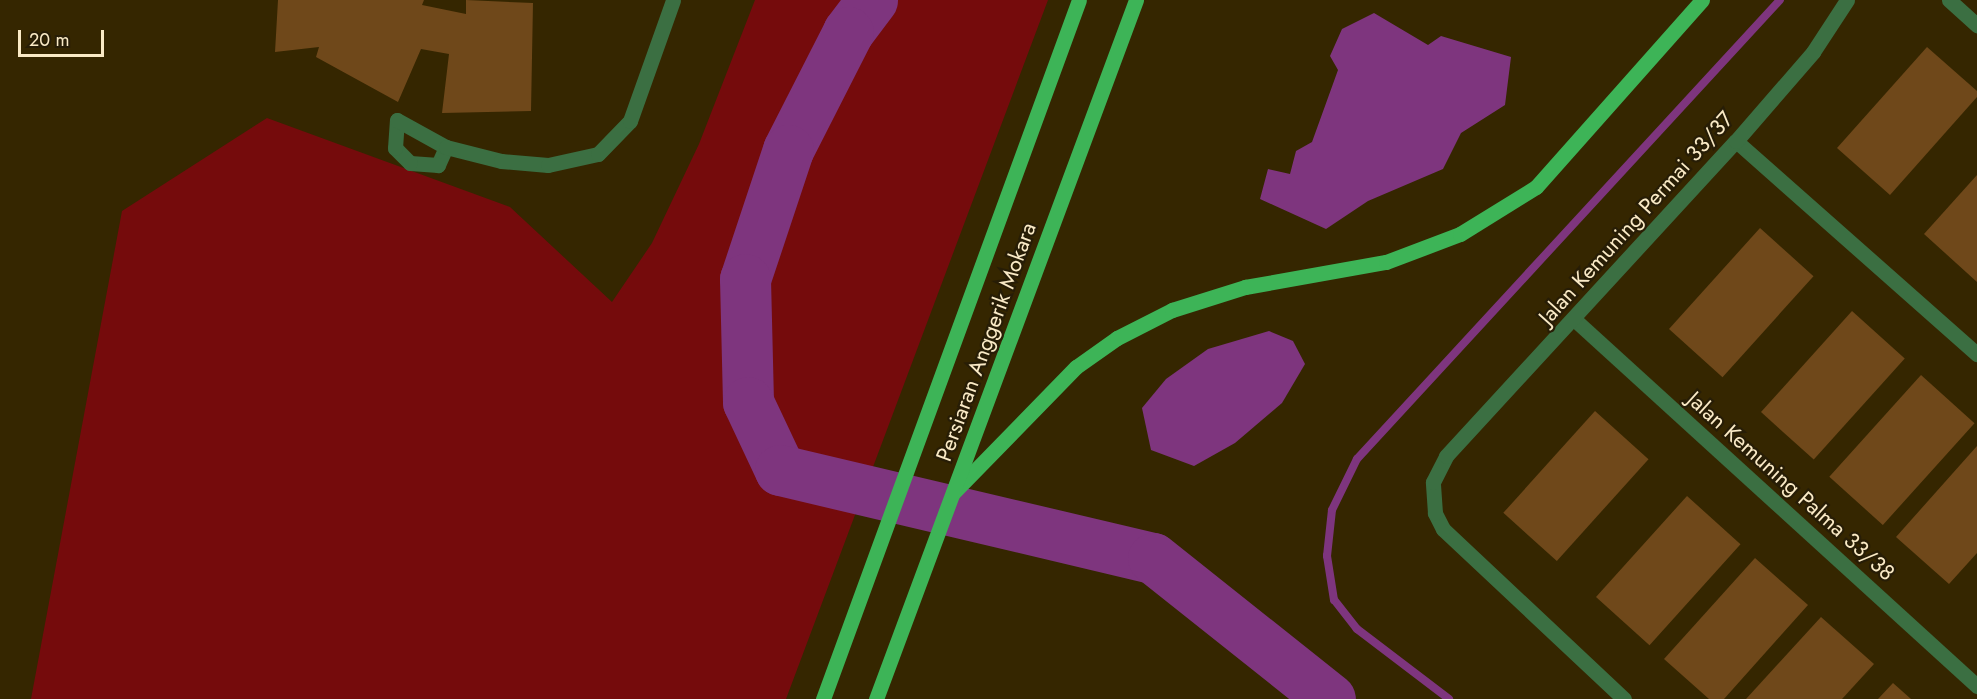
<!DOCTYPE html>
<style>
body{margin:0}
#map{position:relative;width:1977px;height:699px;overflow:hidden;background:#352600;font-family:Jost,sans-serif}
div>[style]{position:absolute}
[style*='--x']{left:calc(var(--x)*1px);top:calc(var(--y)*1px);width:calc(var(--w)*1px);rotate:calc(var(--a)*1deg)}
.green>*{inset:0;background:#750b0c}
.water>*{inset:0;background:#7e357e}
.stream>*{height:8px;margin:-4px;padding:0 4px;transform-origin:4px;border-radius:4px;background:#7e357e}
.river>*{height:51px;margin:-25.5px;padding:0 25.5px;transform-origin:25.5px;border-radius:25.5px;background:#7e357e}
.building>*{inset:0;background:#6f481a;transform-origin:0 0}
.minor>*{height:15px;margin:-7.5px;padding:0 7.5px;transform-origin:7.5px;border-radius:7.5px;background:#3b6f42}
.primary>*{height:15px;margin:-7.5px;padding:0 7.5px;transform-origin:7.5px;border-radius:7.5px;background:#3db457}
span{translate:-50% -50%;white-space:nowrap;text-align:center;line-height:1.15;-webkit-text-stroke:4.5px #271d06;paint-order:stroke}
.street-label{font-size:22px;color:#faeac6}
.scale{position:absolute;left:18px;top:30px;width:86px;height:27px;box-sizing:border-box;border:3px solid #faeac6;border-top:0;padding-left:8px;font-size:18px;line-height:21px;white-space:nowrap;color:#faeac6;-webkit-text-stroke:4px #271d06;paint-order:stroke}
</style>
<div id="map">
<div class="green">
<div style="clip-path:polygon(755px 0,1048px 0,786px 699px,31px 699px,122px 211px,267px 118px,510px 207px,612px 302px,652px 243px,699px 144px)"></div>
</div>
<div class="water">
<div style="clip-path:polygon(1374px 13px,1428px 45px,1441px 36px,1511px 57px,1505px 105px,1461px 133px,1443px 169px,1368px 201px,1326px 229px,1260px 199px,1268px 169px,1290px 174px,1296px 151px,1312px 142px,1338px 70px,1330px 56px,1342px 29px)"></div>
<div style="clip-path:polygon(1269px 331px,1293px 341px,1305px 364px,1282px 403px,1235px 443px,1194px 466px,1151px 450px,1142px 408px,1166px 379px,1208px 349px)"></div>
</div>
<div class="stream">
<div style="--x:1449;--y:699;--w:116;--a:-142.7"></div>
<div style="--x:1357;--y:629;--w:37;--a:-128"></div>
<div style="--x:1334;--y:600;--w:45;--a:-99"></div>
<div style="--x:1327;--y:556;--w:46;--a:-83.8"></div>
<div style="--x:1332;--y:510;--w:57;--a:-63.9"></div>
<div style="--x:1357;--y:459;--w:624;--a:-47.34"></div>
</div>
<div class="river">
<div style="--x:872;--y:0;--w:40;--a:127"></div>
<div style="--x:848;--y:32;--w:132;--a:117"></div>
<div style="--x:788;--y:150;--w:136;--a:108.4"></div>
<div style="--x:745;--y:279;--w:123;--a:88.6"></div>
<div style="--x:748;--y:402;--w:75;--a:64.8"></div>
<div style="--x:780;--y:470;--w:383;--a:13.3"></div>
<div style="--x:1153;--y:558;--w:226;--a:38.5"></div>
</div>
<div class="building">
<div style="clip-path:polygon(278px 0,424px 0,422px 5px,466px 14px,466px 0,533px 3px,531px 111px,442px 113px,449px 54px,421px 49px,398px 102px,316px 57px,319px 47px,275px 52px)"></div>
<div style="clip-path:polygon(1927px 47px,1977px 91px,1977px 97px,1890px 195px,1837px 148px)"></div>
<div style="clip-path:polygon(1977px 175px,1977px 282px,1924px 234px)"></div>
<div style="left:1760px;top:228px;width:72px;height:136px;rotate:42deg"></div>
<div style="left:1852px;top:311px;width:71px;height:136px;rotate:42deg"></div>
<div style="left:1921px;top:375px;width:72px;height:137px;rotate:42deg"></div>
<div style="left:1595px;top:411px;width:72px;height:137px;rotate:42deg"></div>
<div style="clip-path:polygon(1977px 446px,1977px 553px,1949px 584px,1896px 537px)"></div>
<div style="left:1687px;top:496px;width:72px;height:136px;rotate:42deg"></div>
<div style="clip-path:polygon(1755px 558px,1808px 605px,1724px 699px,1709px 699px,1664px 659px)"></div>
<div style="clip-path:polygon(1821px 617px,1874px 664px,1842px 699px,1746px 699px)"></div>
<div style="clip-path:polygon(1893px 683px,1911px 699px,1878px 699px)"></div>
</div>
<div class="minor">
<div style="--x:1949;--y:0;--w:38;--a:42"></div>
<div style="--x:1736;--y:141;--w:322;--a:41.5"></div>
<div style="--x:446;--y:147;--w:20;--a:114"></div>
<div style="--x:438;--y:165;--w:28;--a:-176"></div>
<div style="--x:410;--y:163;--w:21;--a:-135"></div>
<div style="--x:395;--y:148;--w:28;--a:-86"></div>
<div style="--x:397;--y:120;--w:56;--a:28.9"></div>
<div style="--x:446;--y:147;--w:57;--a:14.3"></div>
<div style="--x:501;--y:161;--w:47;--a:4.9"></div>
<div style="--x:548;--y:165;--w:51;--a:-12.4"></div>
<div style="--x:598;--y:154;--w:46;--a:-45.9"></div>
<div style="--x:630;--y:121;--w:128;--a:-70.4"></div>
<div style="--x:1575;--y:320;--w:544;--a:42.32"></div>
<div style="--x:1624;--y:699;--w:248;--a:-136.8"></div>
<div style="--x:1443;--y:529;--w:18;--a:-117"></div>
<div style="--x:1435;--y:513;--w:31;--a:-94"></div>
<div style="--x:1433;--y:482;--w:29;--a:-63"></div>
<div style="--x:1446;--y:456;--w:428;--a:-47.4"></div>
<div style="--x:1736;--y:141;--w:118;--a:-49.1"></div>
<div style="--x:1813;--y:52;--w:62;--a:-56.8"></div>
</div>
<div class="primary">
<div style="--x:953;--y:493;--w:176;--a:-45.7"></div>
<div style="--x:1076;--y:367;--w:50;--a:-35.3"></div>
<div style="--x:1117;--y:338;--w:62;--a:-27"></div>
<div style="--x:1172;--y:310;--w:77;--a:-17.5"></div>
<div style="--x:1245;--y:287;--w:143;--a:-10.1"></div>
<div style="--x:1386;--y:262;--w:79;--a:-20.7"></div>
<div style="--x:1460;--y:234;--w:89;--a:-31.7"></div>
<div style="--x:1536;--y:187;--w:250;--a:-48.4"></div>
<div style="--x:823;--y:699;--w:744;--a:-69.89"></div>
<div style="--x:876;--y:699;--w:746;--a:-69.6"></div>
</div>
<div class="street-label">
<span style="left:1636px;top:218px;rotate:-48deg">Jalan Kemuning Permai 33/37</span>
<span style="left:986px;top:342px;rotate:-70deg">Persiaran Anggerik Mokara</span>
<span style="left:1791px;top:486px;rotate:42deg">Jalan Kemuning Palma 33/38</span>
</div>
<div class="scale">20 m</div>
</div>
